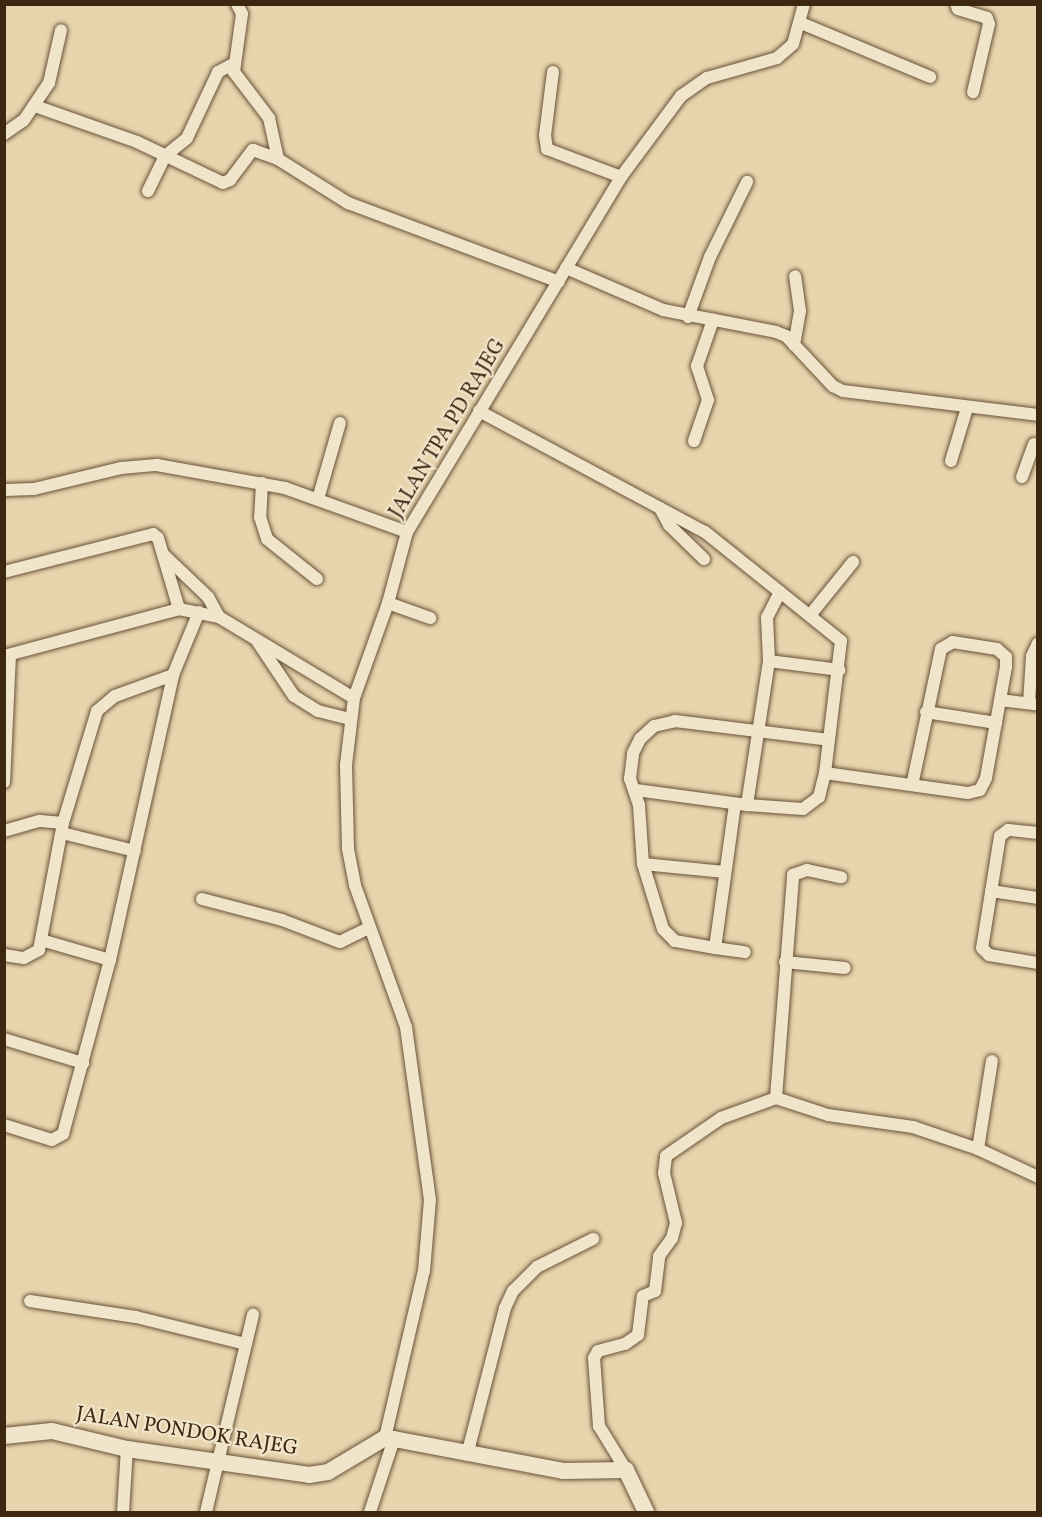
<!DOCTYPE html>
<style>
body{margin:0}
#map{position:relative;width:1042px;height:1517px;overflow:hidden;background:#e8d5ae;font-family:Vollkorn,serif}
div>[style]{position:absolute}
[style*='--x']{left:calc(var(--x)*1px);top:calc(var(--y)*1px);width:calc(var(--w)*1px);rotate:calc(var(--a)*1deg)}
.roads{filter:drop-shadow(0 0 2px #685238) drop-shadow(0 0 2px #685238)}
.street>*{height:12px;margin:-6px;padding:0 6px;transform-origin:6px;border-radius:6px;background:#f0e4ca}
.secondary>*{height:16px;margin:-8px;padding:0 8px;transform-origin:8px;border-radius:8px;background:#f0e4ca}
span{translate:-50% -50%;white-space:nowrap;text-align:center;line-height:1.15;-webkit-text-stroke:4.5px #f0e4ca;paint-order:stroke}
.street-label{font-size:21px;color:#3d2710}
.frame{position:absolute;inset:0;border:6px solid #3d2710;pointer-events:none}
</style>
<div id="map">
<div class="roads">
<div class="street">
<div style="--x:237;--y:4;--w:11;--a:63"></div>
<div style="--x:242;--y:14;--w:59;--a:97.9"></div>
<div style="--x:234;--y:72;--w:58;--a:52.7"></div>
<div style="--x:269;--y:118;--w:42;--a:77.6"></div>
<div style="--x:278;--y:159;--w:83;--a:32.2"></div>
<div style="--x:348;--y:203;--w:225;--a:20.5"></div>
<div style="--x:956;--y:4;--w:5;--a:68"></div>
<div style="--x:958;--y:9;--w:30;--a:17"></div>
<div style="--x:987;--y:18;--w:6;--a:72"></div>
<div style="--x:989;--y:24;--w:70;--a:103.2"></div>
<div style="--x:801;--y:23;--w:140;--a:22.7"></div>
<div style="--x:553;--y:72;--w:64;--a:97.2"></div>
<div style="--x:545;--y:135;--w:14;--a:82"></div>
<div style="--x:547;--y:149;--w:79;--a:20.7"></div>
<div style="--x:35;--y:106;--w:108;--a:19.4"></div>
<div style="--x:137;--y:142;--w:95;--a:25.5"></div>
<div style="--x:223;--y:183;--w:8;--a:-23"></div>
<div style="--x:230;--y:180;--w:38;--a:-53"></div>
<div style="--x:253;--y:150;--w:27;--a:20"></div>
<div style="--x:4;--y:134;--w:24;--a:-35"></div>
<div style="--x:24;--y:120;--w:45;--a:-56"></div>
<div style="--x:49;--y:83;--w:54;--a:-77.2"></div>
<div style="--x:148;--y:191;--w:39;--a:-64"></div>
<div style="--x:165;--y:156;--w:28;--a:-39"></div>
<div style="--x:187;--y:138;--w:73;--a:-64.8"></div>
<div style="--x:218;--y:72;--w:17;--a:-28"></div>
<div style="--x:566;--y:268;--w:106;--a:23.4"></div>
<div style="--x:663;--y:310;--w:115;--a:11"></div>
<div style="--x:776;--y:332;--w:11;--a:22"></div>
<div style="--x:786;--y:336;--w:69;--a:46.8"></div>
<div style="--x:833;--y:386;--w:11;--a:27"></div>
<div style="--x:843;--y:391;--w:196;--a:7"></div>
<div style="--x:688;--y:317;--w:64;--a:-69.9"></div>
<div style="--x:710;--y:257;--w:84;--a:-63.7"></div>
<div style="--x:794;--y:345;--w:35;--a:-80"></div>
<div style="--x:800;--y:311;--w:35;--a:-98"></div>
<div style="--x:479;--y:411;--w:256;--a:28.2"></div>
<div style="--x:705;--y:532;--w:96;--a:38.7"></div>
<div style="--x:780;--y:592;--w:29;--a:117"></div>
<div style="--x:767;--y:618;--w:43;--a:87.3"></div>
<div style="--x:769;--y:661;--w:146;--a:98.7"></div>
<div style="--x:747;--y:805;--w:112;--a:-172.3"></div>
<div style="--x:694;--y:441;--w:43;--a:-71.1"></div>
<div style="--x:708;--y:400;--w:36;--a:-108"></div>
<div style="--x:697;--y:366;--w:49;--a:-70.8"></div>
<div style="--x:951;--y:461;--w:55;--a:-73.2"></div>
<div style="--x:1022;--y:477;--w:35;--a:-70"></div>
<div style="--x:262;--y:483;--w:34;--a:93"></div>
<div style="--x:260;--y:517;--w:23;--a:72"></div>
<div style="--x:267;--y:539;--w:64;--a:38.7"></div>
<div style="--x:4;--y:490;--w:30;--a:-2"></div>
<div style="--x:34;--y:489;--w:89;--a:-13.6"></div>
<div style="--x:121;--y:468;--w:36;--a:-5"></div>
<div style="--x:157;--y:465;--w:130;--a:10.2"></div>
<div style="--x:285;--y:488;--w:130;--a:19.8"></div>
<div style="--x:318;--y:499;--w:79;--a:-73.9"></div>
<div style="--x:660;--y:508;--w:19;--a:62"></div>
<div style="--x:669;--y:525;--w:49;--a:44.2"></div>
<div style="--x:164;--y:555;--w:61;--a:43.7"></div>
<div style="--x:208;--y:597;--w:23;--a:61"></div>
<div style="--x:4;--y:572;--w:154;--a:-14.3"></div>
<div style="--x:153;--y:534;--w:6;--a:39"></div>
<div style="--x:158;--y:538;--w:74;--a:73.5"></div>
<div style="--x:388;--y:603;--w:45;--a:19.7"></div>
<div style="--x:811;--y:614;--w:67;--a:-51.1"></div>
<div style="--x:257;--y:641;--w:66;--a:56.1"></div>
<div style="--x:294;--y:696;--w:28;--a:32"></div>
<div style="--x:318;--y:711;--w:33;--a:14"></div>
<div style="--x:4;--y:656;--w:181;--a:-15"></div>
<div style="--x:179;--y:609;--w:41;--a:11.3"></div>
<div style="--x:219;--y:617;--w:157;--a:31"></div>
<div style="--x:769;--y:661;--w:71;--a:7.3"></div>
<div style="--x:1000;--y:700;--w:38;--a:7"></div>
<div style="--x:1029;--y:703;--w:47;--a:-86.3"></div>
<div style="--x:1032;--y:656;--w:14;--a:-65"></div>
<div style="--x:926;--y:712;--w:71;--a:8.9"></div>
<div style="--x:825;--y:773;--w:144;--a:8"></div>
<div style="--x:968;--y:793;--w:12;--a:-14"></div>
<div style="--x:980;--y:790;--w:13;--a:-63"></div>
<div style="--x:986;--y:778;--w:113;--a:-79.8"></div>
<div style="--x:1006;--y:667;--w:10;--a:-90"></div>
<div style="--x:1006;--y:657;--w:12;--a:-138"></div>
<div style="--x:997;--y:649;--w:45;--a:-171"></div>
<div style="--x:953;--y:642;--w:14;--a:150"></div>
<div style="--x:941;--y:649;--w:139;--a:102"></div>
<div style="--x:4;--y:782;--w:127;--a:-87.3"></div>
<div style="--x:735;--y:804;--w:145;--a:97.9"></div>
<div style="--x:715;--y:948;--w:30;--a:8"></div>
<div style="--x:747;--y:805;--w:56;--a:4.1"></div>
<div style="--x:803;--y:809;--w:20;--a:-37"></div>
<div style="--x:819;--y:797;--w:25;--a:-76"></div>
<div style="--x:825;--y:773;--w:133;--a:-83.1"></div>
<div style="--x:841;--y:641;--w:78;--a:-141.2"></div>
<div style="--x:4;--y:831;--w:37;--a:-16"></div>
<div style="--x:40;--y:821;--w:23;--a:5"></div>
<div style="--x:62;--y:833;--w:75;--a:13.9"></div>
<div style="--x:1038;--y:833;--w:30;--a:-174"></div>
<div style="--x:1008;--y:830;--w:10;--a:143"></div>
<div style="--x:1000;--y:836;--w:113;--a:99.1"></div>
<div style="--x:982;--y:948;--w:10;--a:45"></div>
<div style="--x:989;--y:955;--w:50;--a:9.3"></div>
<div style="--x:643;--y:864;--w:82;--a:5.6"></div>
<div style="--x:991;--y:891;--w:48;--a:8.5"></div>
<div style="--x:202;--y:899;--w:83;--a:14.7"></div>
<div style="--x:282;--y:920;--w:62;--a:20.8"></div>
<div style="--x:340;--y:942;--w:32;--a:-26"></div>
<div style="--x:41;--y:940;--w:72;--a:16.2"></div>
<div style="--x:715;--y:948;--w:41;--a:-170.1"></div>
<div style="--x:675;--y:941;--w:17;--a:-135"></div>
<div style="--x:663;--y:929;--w:68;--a:-107.1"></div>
<div style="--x:643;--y:864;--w:59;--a:-93.9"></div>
<div style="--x:639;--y:805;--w:28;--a:-109"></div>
<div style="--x:630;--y:779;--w:26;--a:-83"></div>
<div style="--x:633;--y:753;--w:16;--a:-63"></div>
<div style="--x:640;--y:739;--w:19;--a:-43"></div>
<div style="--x:654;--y:726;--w:22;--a:-13"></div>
<div style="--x:675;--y:721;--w:155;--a:7"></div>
<div style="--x:4;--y:955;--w:20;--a:9"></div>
<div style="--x:24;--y:958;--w:17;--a:-28"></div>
<div style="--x:39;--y:950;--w:129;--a:-79.3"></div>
<div style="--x:63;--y:823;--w:117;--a:-73.1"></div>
<div style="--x:97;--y:711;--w:23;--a:-40"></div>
<div style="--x:115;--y:696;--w:62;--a:-19.9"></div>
<div style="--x:785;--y:962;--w:60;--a:5.7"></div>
<div style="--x:4;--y:1039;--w:83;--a:16.9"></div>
<div style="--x:776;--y:1098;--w:224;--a:-85.6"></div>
<div style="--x:793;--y:875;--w:15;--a:-20"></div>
<div style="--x:807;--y:870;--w:35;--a:12"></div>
<div style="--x:4;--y:1125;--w:50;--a:17.4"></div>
<div style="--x:52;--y:1140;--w:13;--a:-29"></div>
<div style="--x:63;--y:1134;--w:180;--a:-74.9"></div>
<div style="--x:110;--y:960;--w:292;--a:-77.5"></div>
<div style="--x:173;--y:675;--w:68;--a:-67.6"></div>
<div style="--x:978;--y:1149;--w:89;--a:-81"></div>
<div style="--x:30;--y:1301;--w:107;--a:8.6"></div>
<div style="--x:136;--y:1317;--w:113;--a:13.8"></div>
<div style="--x:385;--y:1438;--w:171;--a:-76.9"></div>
<div style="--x:424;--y:1271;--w:71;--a:-85.2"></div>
<div style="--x:430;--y:1200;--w:175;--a:-97.9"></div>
<div style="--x:406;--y:1027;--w:151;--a:-109.8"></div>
<div style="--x:355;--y:885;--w:38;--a:-101"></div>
<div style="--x:348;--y:848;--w:83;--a:-91.4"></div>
<div style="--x:346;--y:765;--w:67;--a:-83.2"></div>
<div style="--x:354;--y:698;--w:101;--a:-70.3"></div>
<div style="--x:388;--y:603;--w:73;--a:-75"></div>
<div style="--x:407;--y:532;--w:415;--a:-58.9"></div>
<div style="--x:621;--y:177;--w:101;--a:-53.5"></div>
<div style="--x:681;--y:96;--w:32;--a:-35"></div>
<div style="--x:707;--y:78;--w:73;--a:-15.9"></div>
<div style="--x:777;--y:58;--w:21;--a:-41"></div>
<div style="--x:793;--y:44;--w:41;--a:-74.6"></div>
<div style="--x:467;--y:1455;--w:152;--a:-75.5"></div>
<div style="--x:505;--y:1308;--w:19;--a:-65"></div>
<div style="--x:513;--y:1291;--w:34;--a:-45"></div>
<div style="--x:537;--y:1267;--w:63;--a:-26.6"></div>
<div style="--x:626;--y:1470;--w:52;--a:-121.5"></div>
<div style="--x:599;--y:1426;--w:68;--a:-94.2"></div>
<div style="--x:594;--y:1358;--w:8;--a:-60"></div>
<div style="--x:598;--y:1351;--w:28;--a:-15"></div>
<div style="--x:625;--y:1344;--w:16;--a:-35"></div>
<div style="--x:638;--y:1335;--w:39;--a:-83"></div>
<div style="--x:643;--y:1296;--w:13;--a:-23"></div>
<div style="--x:655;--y:1291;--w:35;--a:-83"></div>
<div style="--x:659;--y:1256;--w:22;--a:-54"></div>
<div style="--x:672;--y:1238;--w:16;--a:-75"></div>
<div style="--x:676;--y:1223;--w:51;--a:-103.5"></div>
<div style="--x:664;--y:1173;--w:17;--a:-83"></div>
<div style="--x:666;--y:1156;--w:67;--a:-34.6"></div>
<div style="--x:721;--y:1118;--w:59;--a:-20"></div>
<div style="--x:776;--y:1098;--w:55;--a:18.1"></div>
<div style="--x:828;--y:1115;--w:86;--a:8"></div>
<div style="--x:913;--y:1127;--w:69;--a:18.7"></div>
<div style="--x:978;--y:1149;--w:66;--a:25"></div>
<div style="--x:123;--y:1512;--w:63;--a:-86.4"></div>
<div style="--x:206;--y:1512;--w:203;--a:-76.6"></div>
<div style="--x:370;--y:1512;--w:77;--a:-71.8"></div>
</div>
<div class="secondary">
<div style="--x:4;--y:1436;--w:48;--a:-5.9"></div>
<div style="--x:52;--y:1431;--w:77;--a:13.5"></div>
<div style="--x:127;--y:1449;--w:184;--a:8.1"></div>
<div style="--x:309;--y:1475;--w:19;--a:-9"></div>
<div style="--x:328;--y:1472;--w:66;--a:-30.8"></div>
<div style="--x:385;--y:1438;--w:9;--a:6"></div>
<div style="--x:394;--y:1439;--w:172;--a:10.7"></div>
<div style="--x:563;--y:1471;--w:63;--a:-0.9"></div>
<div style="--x:626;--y:1470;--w:47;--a:64.5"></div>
</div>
</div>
<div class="street-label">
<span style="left:448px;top:429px;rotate:-59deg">JALAN TPA PD RAJEG</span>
<span style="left:187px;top:1432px;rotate:9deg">JALAN PONDOK RAJEG</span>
</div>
<div class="frame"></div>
</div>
